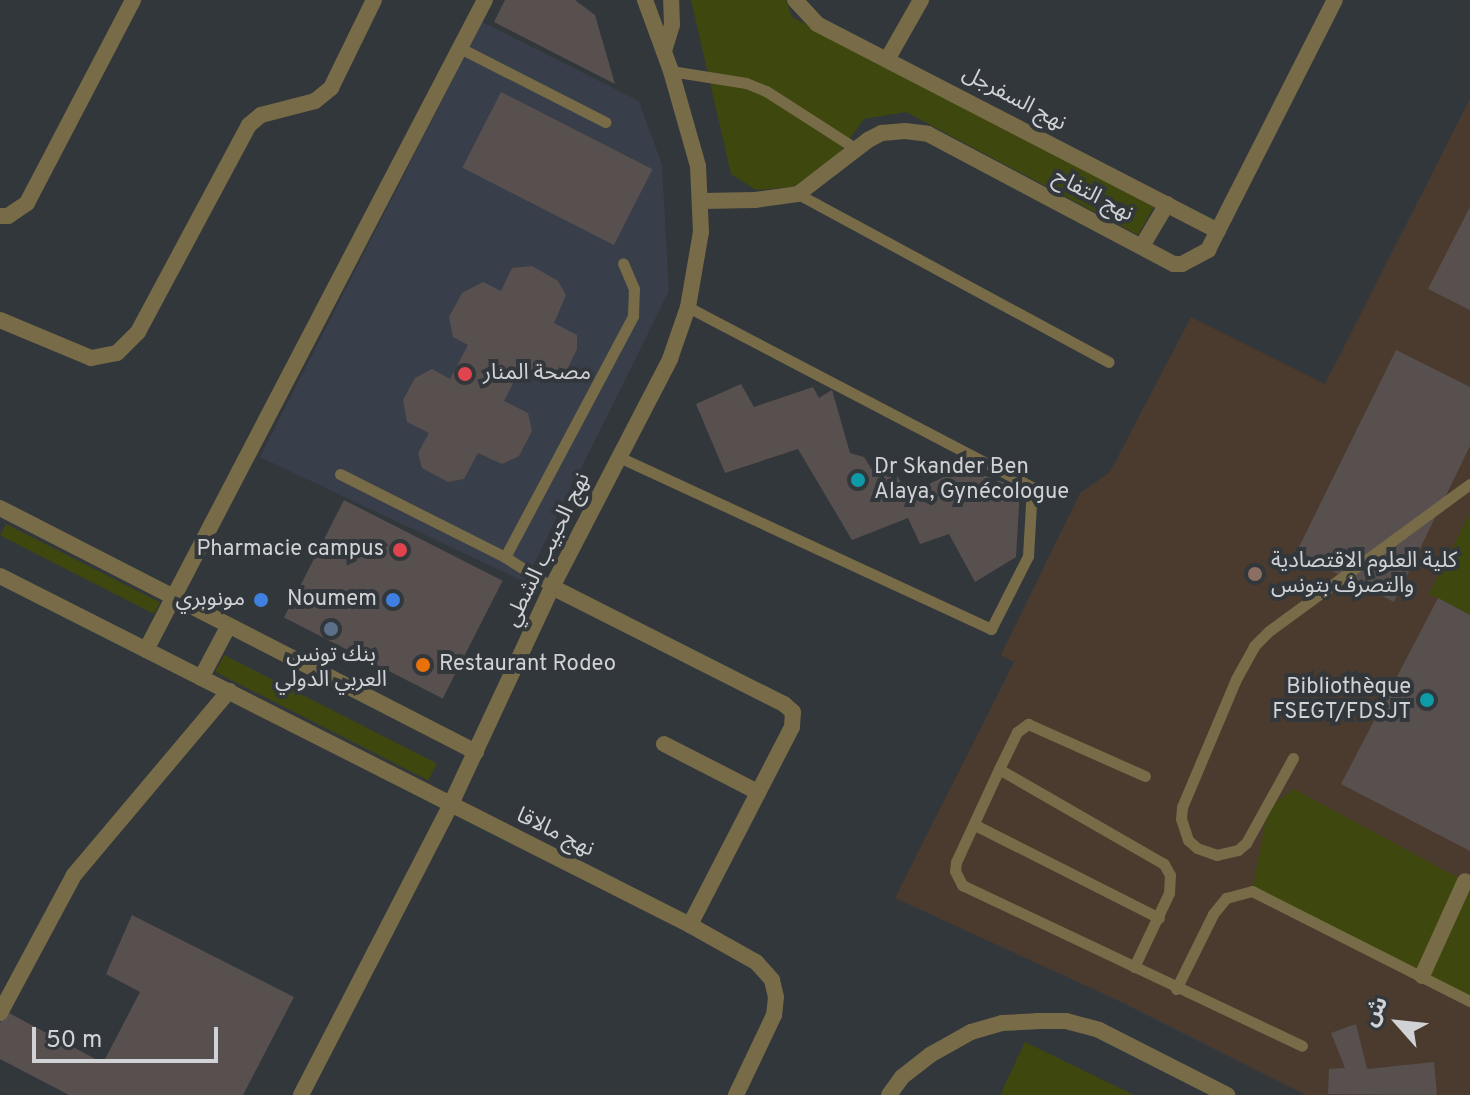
<!DOCTYPE html>
<meta charset="utf-8">
<style>
body{margin:0}
#map{position:relative;width:1470px;height:1095px;overflow:hidden;background:#32373c;font-family:Overpass,"Noto Sans Arabic",sans-serif}
div>[style]{position:absolute}
[style*='--x']{left:calc(var(--x)*1px);top:calc(var(--y)*1px);width:calc(var(--w)*1px);rotate:calc(var(--a)*1deg)}
.built>*{inset:0;background:#383f4a}
.education>*{inset:0;background:#4a3b2e}
.green>*{inset:0;background:#3e470e;transform-origin:0 0}
.building>*{inset:0;background:#58504e;transform-origin:0 0}
.service>*{height:11px;margin:-5.5px;padding:0 5.5px;transform-origin:5.5px;border-radius:5.5px;background:#786b47}
.pedestrian>*{height:16px;margin:-8px;padding:0 8px;transform-origin:8px;border-radius:8px;background:#786b47}
.minor>*{height:16px;margin:-8px;padding:0 8px;transform-origin:8px;border-radius:8px;background:#786b47}
.tertiary>*{height:16px;margin:-8px;padding:0 8px;transform-origin:8px;border-radius:8px;background:#786b47}
.dots>*{width:22px;height:22px;translate:-50% -50%;box-sizing:border-box;border:4px solid #32373c;border-radius:50%}
span{translate:-50% -50%;white-space:nowrap;text-align:center;line-height:1.15;-webkit-text-stroke:8px #32373c;paint-order:stroke}
.street-label{font-size:22px;color:#d0d2d6}
.poi-label{font-size:22px;color:#d0d2d6}
.left{translate:0 -50%;text-align:left}
.right{translate:-100% -50%;text-align:right}
.north{position:absolute;left:1358px;top:983px;width:80px;height:80px;-webkit-text-stroke:6px #32373c;paint-order:stroke;rotate:297deg;font-size:22px;font-weight:700;line-height:32px;text-align:center;color:#d0d2d6}
.north::after{content:'';display:block;margin:auto;width:28px;height:36px;background:#d0d2d6;clip-path:polygon(50% 0,100% 100%,50% 72%,0 100%)}
.scale{position:absolute;left:32px;top:1027px;width:186px;height:36px;box-sizing:border-box;border:4px solid #d0d2d6;border-top:0;padding-left:10px;font-size:24px;line-height:28px;white-space:nowrap;color:#d0d2d6;-webkit-text-stroke:6px #32373c;paint-order:stroke}
</style>
<div id="map">
<div class="built">
<div style="clip-path:polygon(482px 22px,639px 101px,662px 165px,669px 291px,525px 582px,260px 457px)"></div>
</div>
<div class="education">
<div style="clip-path:polygon(1470px 99px,1470px 1095px,1306px 1095px,1119px 1001px,895px 898px,1014px 662px,1001px 655px,1080px 493px,1110px 472px,1191px 317px,1325px 384px)"></div>
</div>
<div class="green">
<div style="clip-path:polygon(691px 0,786px 0,792px 17px,1155px 205px,1138px 235px,906px 112px,864px 119px,837px 156px,793px 187px,756px 190px,731px 174px)"></div>
<div style="clip-path:polygon(1470px 513px,1470px 615px,1429px 594px)"></div>
<div style="left:6px;top:524px;width:173px;height:13px;rotate:27deg"></div>
<div style="left:224px;top:655px;width:239px;height:19px;rotate:27deg"></div>
<div style="clip-path:polygon(1294px 789px,1470px 884px,1470px 998px,1252px 891px,1268px 808px)"></div>
<div style="clip-path:polygon(1025px 1042px,1134px 1095px,1000px 1095px)"></div>
</div>
<div class="building">
<div style="clip-path:polygon(505px 0,575px 0,595px 15px,615px 84px,494px 22px)"></div>
<div style="left:501px;top:92px;width:170px;height:85px;rotate:27deg"></div>
<div style="clip-path:polygon(1470px 207px,1470px 310px,1428px 289px)"></div>
<div style="clip-path:polygon(532px 266px,558px 281px,566px 295px,554px 323px,577px 335px,577px 349px,565px 374px,551px 380px,522px 366px,504px 401px,528px 413px,532px 431px,519px 456px,502px 464px,478px 453px,464px 479px,448px 482px,422px 468px,418px 453px,429px 433px,407px 422px,403px 400px,415px 378px,432px 369px,450px 379px,468px 345px,453px 337px,449px 317px,462px 293px,483px 282px,501px 291px,512px 268px)"></div>
<div style="clip-path:polygon(1396px 350px,1470px 387px,1470px 446px,1394px 602px,1296px 553px)"></div>
<div style="clip-path:polygon(741px 384px,754px 407px,813px 387px,819px 398px,832px 390px,850px 453px,864px 457px,874px 473px,894px 471px,905px 489px,921px 488px,962px 468px,1020px 488px,1016px 557px,975px 582px,949px 534px,920px 544px,908px 518px,852px 540px,798px 449px,725px 473px,696px 404px)"></div>
<div style="left:344px;top:500px;width:178px;height:132px;rotate:27deg"></div>
<div style="clip-path:polygon(1438px 598px,1470px 615px,1470px 851px,1341px 784px)"></div>
<div style="clip-path:polygon(132px 915px,294px 997px,243px 1095px,69px 1095px,0 1059px,0 1023px,7px 1012px,103px 1063px,140px 992px,106px 974px)"></div>
<div style="clip-path:polygon(1356px 1024px,1367px 1069px,1434px 1062px,1437px 1095px,1328px 1094px,1329px 1069px,1345px 1068px,1331px 1033px)"></div>
</div>
<div class="service">
<div style="--x:462;--y:49;--w:161;--a:27"></div>
<div style="--x:671;--y:71;--w:76;--a:9.1"></div>
<div style="--x:746;--y:83;--w:22;--a:22"></div>
<div style="--x:766;--y:91;--w:109;--a:32.7"></div>
<div style="--x:798;--y:194;--w:353;--a:28.4"></div>
<div style="--x:619;--y:457;--w:410;--a:24.8"></div>
<div style="--x:991;--y:629;--w:82;--a:-63.1"></div>
<div style="--x:1028;--y:556;--w:69;--a:-86.7"></div>
<div style="--x:1032;--y:487;--w:388;--a:-152.4"></div>
<div style="--x:340;--y:474;--w:185;--a:26.7"></div>
<div style="--x:505;--y:557;--w:56;--a:32.6"></div>
<div style="--x:505;--y:557;--w:273;--a:-62"></div>
<div style="--x:633;--y:316;--w:27;--a:-88"></div>
<div style="--x:634;--y:289;--w:28;--a:-113"></div>
<div style="--x:1293;--y:758;--w:97;--a:118.9"></div>
<div style="--x:1246;--y:843;--w:11;--a:139"></div>
<div style="--x:1238;--y:850;--w:22;--a:167"></div>
<div style="--x:1217;--y:855;--w:21;--a:-161"></div>
<div style="--x:1197;--y:848;--w:12;--a:-138"></div>
<div style="--x:1188;--y:840;--w:22;--a:-108"></div>
<div style="--x:1181;--y:819;--w:12;--a:-85"></div>
<div style="--x:1182;--y:807;--w:139;--a:-67.1"></div>
<div style="--x:1236;--y:679;--w:38;--a:-61"></div>
<div style="--x:1254;--y:646;--w:21;--a:-45"></div>
<div style="--x:1269;--y:631;--w:249;--a:-36.2"></div>
<div style="--x:999;--y:769;--w:102;--a:114.8"></div>
<div style="--x:956;--y:862;--w:9;--a:96"></div>
<div style="--x:955;--y:871;--w:16;--a:63"></div>
<div style="--x:962;--y:885;--w:376;--a:25.3"></div>
<div style="--x:975;--y:825;--w:206;--a:26.8"></div>
<div style="--x:1134;--y:967;--w:82;--a:-64.7"></div>
<div style="--x:1169;--y:893;--w:18;--a:-87"></div>
<div style="--x:1170;--y:875;--w:13;--a:-119"></div>
<div style="--x:1164;--y:864;--w:190;--a:-150.1"></div>
<div style="--x:999;--y:769;--w:41;--a:-64.1"></div>
<div style="--x:1017;--y:732;--w:14;--a:-36"></div>
<div style="--x:1028;--y:724;--w:128;--a:24"></div>
<div style="--x:1176;--y:989;--w:84;--a:-63.7"></div>
<div style="--x:1213;--y:914;--w:21;--a:-51"></div>
<div style="--x:1226;--y:898;--w:27;--a:-15"></div>
<div style="--x:1252;--y:891;--w:244;--a:26.8"></div>
</div>
<div class="pedestrian">
<div style="--x:1422;--y:976;--w:104;--a:-65.6"></div>
</div>
<div class="minor">
<div style="--x:795;--y:0;--w:33;--a:47"></div>
<div style="--x:817;--y:24;--w:451;--a:27.3"></div>
<div style="--x:888;--y:58;--w:67;--a:-60.4"></div>
<div style="--x:702;--y:201;--w:53;--a:-1.1"></div>
<div style="--x:755;--y:200;--w:43;--a:-7.9"></div>
<div style="--x:798;--y:194;--w:88;--a:-37.6"></div>
<div style="--x:868;--y:140;--w:16;--a:-27"></div>
<div style="--x:882;--y:133;--w:23;--a:-5"></div>
<div style="--x:905;--y:131;--w:23;--a:7"></div>
<div style="--x:928;--y:134;--w:278;--a:27.9"></div>
<div style="--x:1174;--y:264;--w:8;--a:0"></div>
<div style="--x:1182;--y:264;--w:30;--a:-28"></div>
<div style="--x:1208;--y:250;--w:280;--a:-63.1"></div>
<div style="--x:0;--y:216;--w:8;--a:0"></div>
<div style="--x:8;--y:216;--w:23;--a:-34"></div>
<div style="--x:27;--y:203;--w:229;--a:-62.4"></div>
<div style="--x:1142;--y:246;--w:49;--a:-59.2"></div>
<div style="--x:0;--y:320;--w:99;--a:22.7"></div>
<div style="--x:91;--y:358;--w:26;--a:-11"></div>
<div style="--x:117;--y:353;--w:30;--a:-45"></div>
<div style="--x:138;--y:332;--w:235;--a:-61.8"></div>
<div style="--x:249;--y:125;--w:16;--a:-40"></div>
<div style="--x:261;--y:115;--w:56;--a:-14.5"></div>
<div style="--x:315;--y:101;--w:21;--a:-39"></div>
<div style="--x:331;--y:88;--w:98;--a:-64"></div>
<div style="--x:0;--y:508;--w:535;--a:27.14"></div>
<div style="--x:0;--y:576;--w:773;--a:26.83"></div>
<div style="--x:690;--y:925;--w:76;--a:29.3"></div>
<div style="--x:756;--y:962;--w:24;--a:48"></div>
<div style="--x:772;--y:980;--w:17;--a:77"></div>
<div style="--x:776;--y:997;--w:18;--a:96"></div>
<div style="--x:774;--y:1015;--w:89;--a:115.4"></div>
<div style="--x:552;--y:587;--w:260;--a:26.8"></div>
<div style="--x:784;--y:704;--w:12;--a:42"></div>
<div style="--x:793;--y:712;--w:15;--a:94"></div>
<div style="--x:792;--y:727;--w:223;--a:117.3"></div>
<div style="--x:146;--y:650;--w:733;--a:-62.46"></div>
<div style="--x:201;--y:678;--w:58;--a:-62.1"></div>
<div style="--x:664;--y:744;--w:106;--a:27.1"></div>
<div style="--x:0;--y:1013;--w:157;--a:-61.8"></div>
<div style="--x:74;--y:875;--w:241;--a:-49.9"></div>
</div>
<div class="tertiary">
<div style="--x:664;--y:51;--w:27;--a:-73"></div>
<div style="--x:672;--y:25;--w:25;--a:-92"></div>
<div style="--x:301;--y:1095;--w:325;--a:-62.7"></div>
<div style="--x:450;--y:806;--w:242;--a:-65"></div>
<div style="--x:552;--y:587;--w:257;--a:-62.6"></div>
<div style="--x:670;--y:359;--w:55;--a:-70.9"></div>
<div style="--x:688;--y:307;--w:76;--a:-80.2"></div>
<div style="--x:701;--y:232;--w:66;--a:-92.6"></div>
<div style="--x:698;--y:166;--w:99;--a:-105.9"></div>
<div style="--x:671;--y:71;--w:76;--a:-110.1"></div>
<div style="--x:889;--y:1095;--w:22;--a:-54"></div>
<div style="--x:902;--y:1077;--w:36;--a:-38"></div>
<div style="--x:930;--y:1055;--w:47;--a:-29.3"></div>
<div style="--x:971;--y:1032;--w:32;--a:-16"></div>
<div style="--x:1002;--y:1023;--w:35;--a:-3"></div>
<div style="--x:1037;--y:1021;--w:29;--a:0"></div>
<div style="--x:1066;--y:1021;--w:34;--a:15"></div>
<div style="--x:1099;--y:1030;--w:144;--a:26.9"></div>
</div>
<div class="dots">
<div style="left:465px;top:374px;background:#e0444e"></div>
<div style="left:858px;top:480px;background:#0f9aa8"></div>
<div style="left:400px;top:550px;background:#e0444e"></div>
<div style="left:1255px;top:574px;background:#8d6e63"></div>
<div style="left:261px;top:600px;background:#3f7fe0"></div>
<div style="left:393px;top:600px;background:#3f7fe0"></div>
<div style="left:331px;top:629px;background:#5c6f8a"></div>
<div style="left:423px;top:665px;background:#e8710a"></div>
<div style="left:1427px;top:700px;background:#0f9aa8"></div>
</div>
<div class="street-label">
<span style="left:1014px;top:99px;rotate:28deg">نهج السفرجل</span>
<span style="left:1093px;top:196px;rotate:28deg">نهج التفاح</span>
<span style="left:548px;top:550px;rotate:-64deg">نهج الحبيب الشطي</span>
<span style="left:555px;top:833px;rotate:26deg">نهج مالاقا</span>
</div>
<div class="poi-label">
<span class="left" style="left:483px;top:374px">مصحة المنار</span>
<span class="left" style="left:874px;top:480px">Dr Skander Ben<br>Alaya, Gynécologue</span>
<span class="right" style="left:384px;top:550px">Pharmacie campus</span>
<span class="left" style="left:1271px;top:574px">كلية العلوم الاقتصادية<br>والتصرف بتونس</span>
<span class="right" style="left:245px;top:600px">مونوبري</span>
<span class="right" style="left:377px;top:600px">Noumem</span>
<span style="left:331px;top:668px">بنك تونس<br>العربي الدولي</span>
<span class="left" style="left:439px;top:665px">Restaurant Rodeo</span>
<span class="right" style="left:1411px;top:700px">Bibliothèque<br>FSEGT/FDSJT</span>
</div>
<div class="north">ش</div>
<div class="scale">50 m</div>
</div>
